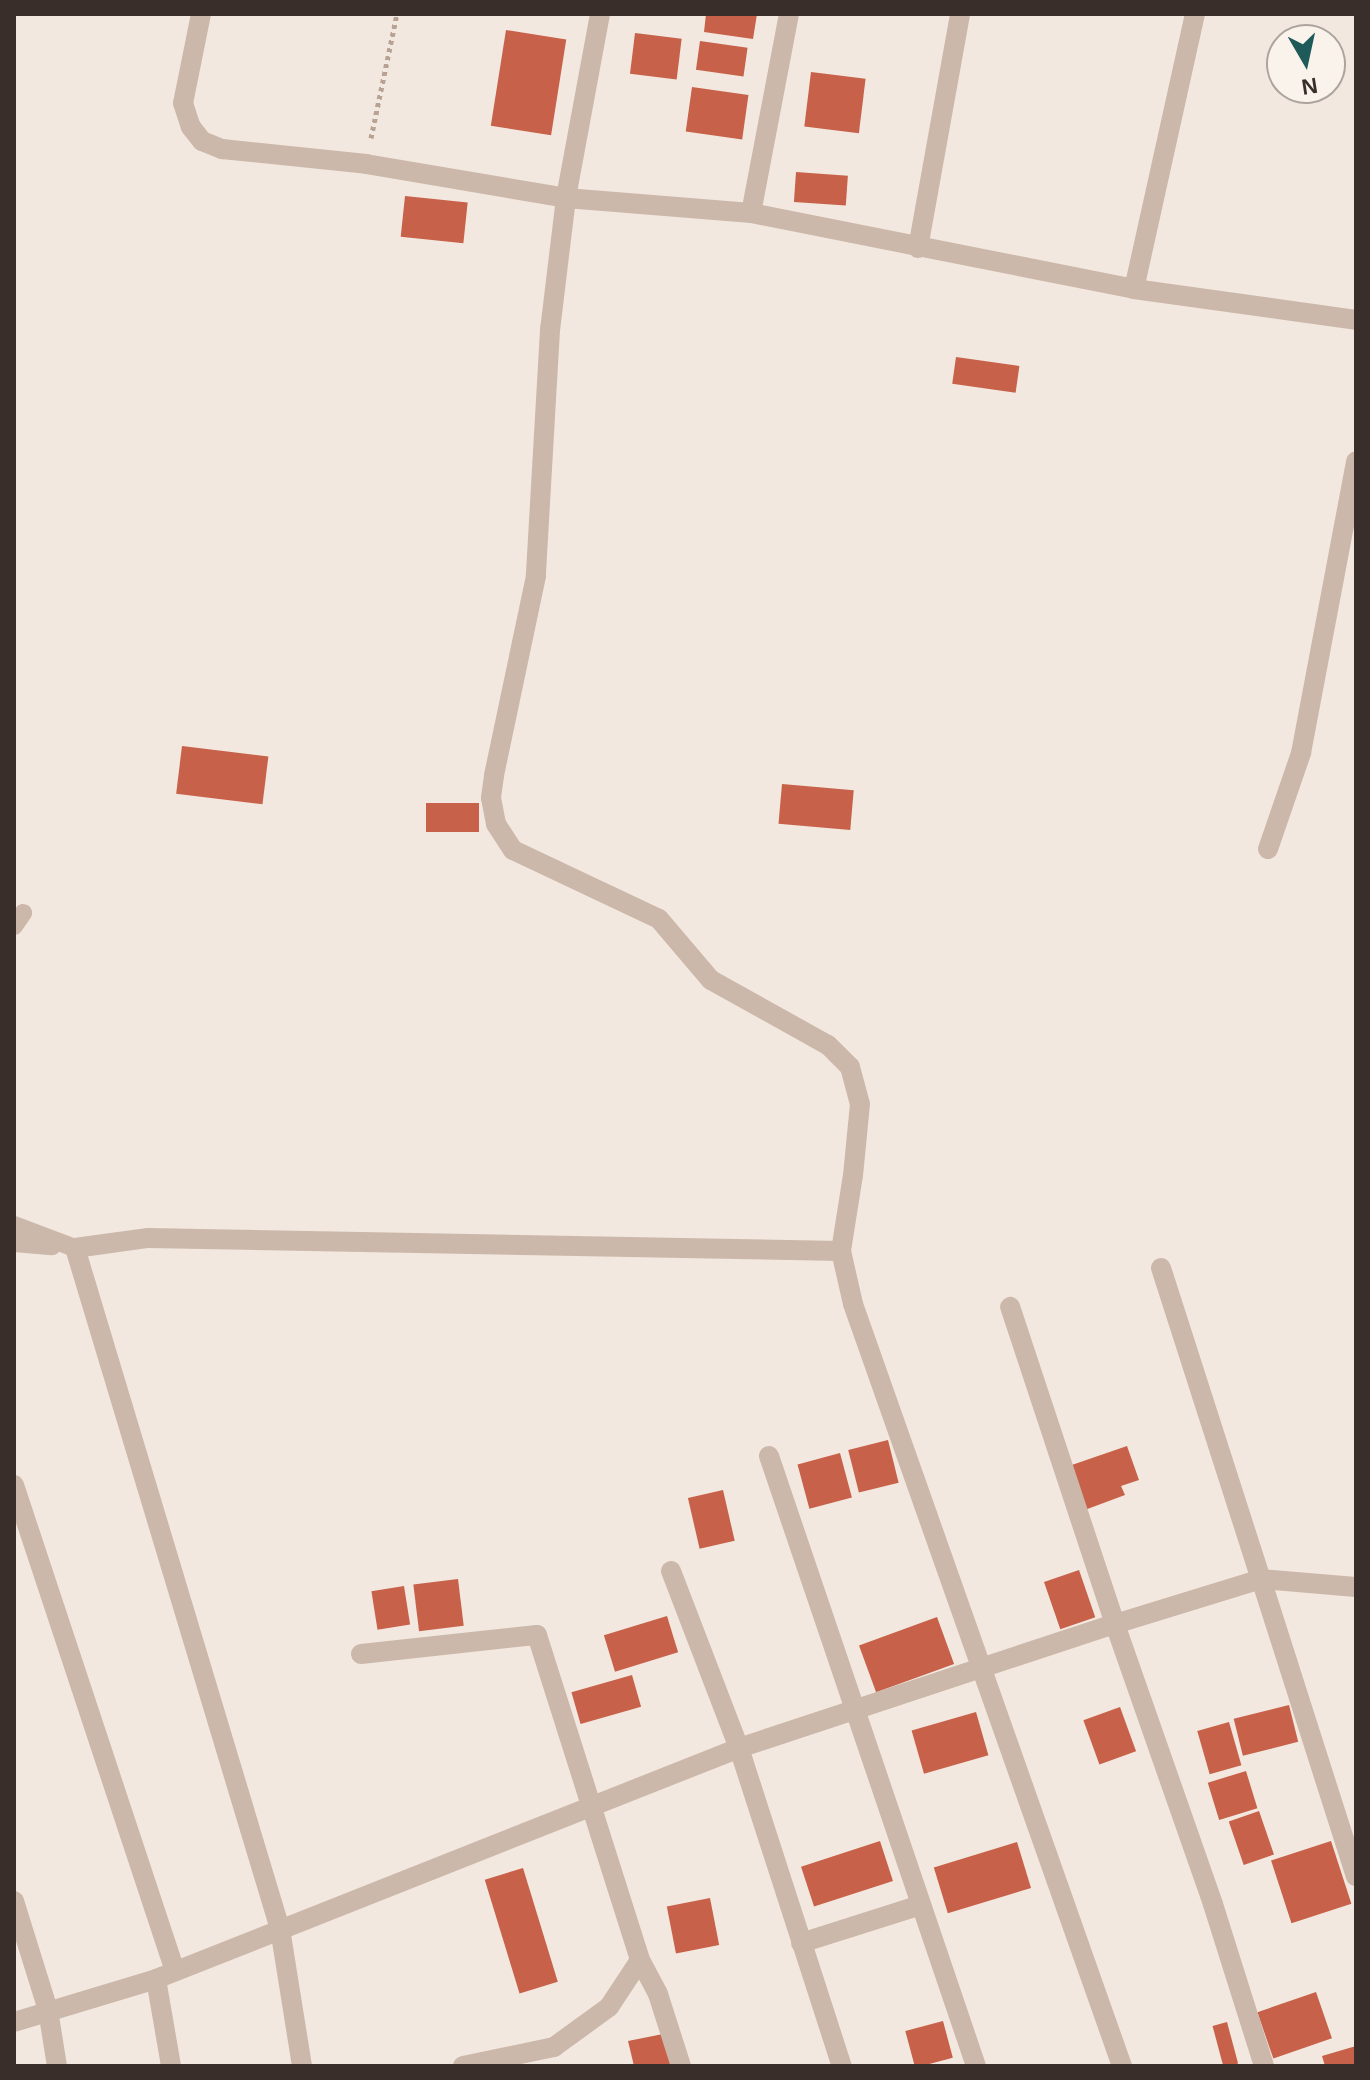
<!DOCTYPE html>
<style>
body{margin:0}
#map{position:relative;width:1370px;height:2080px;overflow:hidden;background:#f3e8df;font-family:Arial,sans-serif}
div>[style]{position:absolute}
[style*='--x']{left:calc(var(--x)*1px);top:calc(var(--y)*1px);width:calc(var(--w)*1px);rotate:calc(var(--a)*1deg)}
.building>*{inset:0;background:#c76149;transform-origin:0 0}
.path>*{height:5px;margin-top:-2.5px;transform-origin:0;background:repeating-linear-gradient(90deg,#b8a294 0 4px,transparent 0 8px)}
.lane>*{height:18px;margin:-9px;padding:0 9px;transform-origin:9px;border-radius:9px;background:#ccb8aa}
.street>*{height:20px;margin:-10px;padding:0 10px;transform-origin:10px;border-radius:10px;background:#ccb8aa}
span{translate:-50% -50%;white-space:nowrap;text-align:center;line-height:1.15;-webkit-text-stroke:6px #faf3eb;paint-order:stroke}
.frame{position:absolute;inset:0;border:16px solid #392e2a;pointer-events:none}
.north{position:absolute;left:1266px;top:24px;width:80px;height:80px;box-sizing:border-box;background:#faf3eb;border:2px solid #ada49e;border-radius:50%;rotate:171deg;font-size:22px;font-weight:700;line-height:32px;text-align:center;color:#392e2a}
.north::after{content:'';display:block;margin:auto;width:28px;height:36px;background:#1f5a5b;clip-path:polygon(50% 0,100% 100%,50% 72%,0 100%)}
</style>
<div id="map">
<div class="building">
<div style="clip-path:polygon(706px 14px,757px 14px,753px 39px,704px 32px)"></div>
<div style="left:506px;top:30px;width:61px;height:97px;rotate:9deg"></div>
<div style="left:635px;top:33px;width:47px;height:41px;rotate:7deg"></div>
<div style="left:700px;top:41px;width:48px;height:29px;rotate:8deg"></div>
<div style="left:811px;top:72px;width:55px;height:55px;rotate:7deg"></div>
<div style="left:692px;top:87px;width:57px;height:45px;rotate:8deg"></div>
<div style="left:796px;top:172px;width:52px;height:30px;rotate:4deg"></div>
<div style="left:405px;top:196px;width:63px;height:41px;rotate:6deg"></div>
<div style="left:956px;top:357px;width:64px;height:27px;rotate:8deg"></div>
<div style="left:182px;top:746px;width:87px;height:48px;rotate:7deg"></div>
<div style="left:782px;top:784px;width:72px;height:40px;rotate:5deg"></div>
<div style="left:479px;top:803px;width:29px;height:53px;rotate:90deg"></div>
<div style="left:888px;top:1440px;width:44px;height:41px;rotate:76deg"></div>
<div style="clip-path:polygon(1127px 1446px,1139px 1480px,1121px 1486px,1125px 1495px,1082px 1511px,1066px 1467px)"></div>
<div style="left:840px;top:1453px;width:46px;height:44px;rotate:75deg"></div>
<div style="left:723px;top:1490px;width:52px;height:36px;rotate:77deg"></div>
<div style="left:1079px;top:1570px;width:50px;height:37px;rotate:71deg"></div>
<div style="left:458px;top:1579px;width:47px;height:45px;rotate:83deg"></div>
<div style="left:404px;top:1586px;width:39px;height:33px;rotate:81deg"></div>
<div style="left:667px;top:1616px;width:38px;height:66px;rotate:73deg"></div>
<div style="left:937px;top:1617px;width:50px;height:83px;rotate:70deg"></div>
<div style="left:632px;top:1675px;width:33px;height:63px;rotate:74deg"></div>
<div style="left:1289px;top:1705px;width:38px;height:57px;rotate:76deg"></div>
<div style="left:1120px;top:1707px;width:47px;height:39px;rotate:70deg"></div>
<div style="left:976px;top:1712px;width:45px;height:67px;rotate:74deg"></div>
<div style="left:1229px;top:1722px;width:45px;height:33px;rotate:74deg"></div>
<div style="left:1246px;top:1771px;width:39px;height:40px;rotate:73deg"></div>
<div style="left:1259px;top:1811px;width:46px;height:32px;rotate:71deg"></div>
<div style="left:880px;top:1841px;width:42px;height:83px;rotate:72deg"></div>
<div style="left:1331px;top:1841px;width:66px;height:63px;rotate:72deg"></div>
<div style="left:1017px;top:1842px;width:48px;height:87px;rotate:73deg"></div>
<div style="left:523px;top:1868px;width:119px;height:40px;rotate:73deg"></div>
<div style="left:710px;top:1898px;width:48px;height:44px;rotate:79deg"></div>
<div style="left:1316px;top:1992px;width:49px;height:62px;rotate:71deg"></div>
<div style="left:943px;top:2021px;width:38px;height:39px;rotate:75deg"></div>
<div style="left:1227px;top:2022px;width:43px;height:15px;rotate:75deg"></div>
<div style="clip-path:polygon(668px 2033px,675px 2066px,634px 2066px,628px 2041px)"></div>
<div style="clip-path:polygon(1356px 2046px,1356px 2066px,1325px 2066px,1322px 2056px)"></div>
</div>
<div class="path">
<div style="--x:371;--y:138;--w:127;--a:-78.2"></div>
</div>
<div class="lane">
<div style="--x:14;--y:926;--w:16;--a:-55"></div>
<div style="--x:14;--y:1225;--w:65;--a:20.7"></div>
<div style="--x:14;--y:1243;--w:38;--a:5"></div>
</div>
<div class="street">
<div style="--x:201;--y:14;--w:91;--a:101.4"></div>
<div style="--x:183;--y:103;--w:25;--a:72"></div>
<div style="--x:191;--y:127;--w:18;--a:52"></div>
<div style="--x:202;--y:141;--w:22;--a:22"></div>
<div style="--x:222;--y:149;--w:145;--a:5.9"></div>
<div style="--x:366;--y:164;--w:203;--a:9.6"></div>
<div style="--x:566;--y:198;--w:186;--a:4.6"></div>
<div style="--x:751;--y:213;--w:390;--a:11.2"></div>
<div style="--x:1134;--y:289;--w:224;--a:7.9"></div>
<div style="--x:600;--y:14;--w:187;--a:100.5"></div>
<div style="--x:566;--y:198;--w:133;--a:96.9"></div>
<div style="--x:550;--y:330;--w:246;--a:93.3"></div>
<div style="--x:536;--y:576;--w:204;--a:101.9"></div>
<div style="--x:494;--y:776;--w:22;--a:98"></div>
<div style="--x:491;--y:798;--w:26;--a:79"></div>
<div style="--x:496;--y:824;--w:31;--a:57"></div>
<div style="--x:513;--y:850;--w:161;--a:25.3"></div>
<div style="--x:659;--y:919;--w:80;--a:49.6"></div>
<div style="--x:711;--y:980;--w:134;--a:29.1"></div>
<div style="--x:828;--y:1045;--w:31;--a:45"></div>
<div style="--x:850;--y:1067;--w:38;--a:75"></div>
<div style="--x:860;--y:1104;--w:71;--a:95.6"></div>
<div style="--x:853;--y:1175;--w:77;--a:99"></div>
<div style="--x:841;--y:1251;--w:54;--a:77.2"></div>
<div style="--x:853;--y:1304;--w:808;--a:70.56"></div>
<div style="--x:751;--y:213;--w:203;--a:-79.2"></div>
<div style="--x:918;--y:248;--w:238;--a:-79.8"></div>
<div style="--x:1134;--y:289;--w:282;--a:-77.5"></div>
<div style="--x:1268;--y:849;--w:102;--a:-71"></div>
<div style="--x:1301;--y:753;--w:297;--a:-79.3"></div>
<div style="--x:1161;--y:1268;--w:327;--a:72.2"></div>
<div style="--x:1261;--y:1579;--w:95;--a:4.8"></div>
<div style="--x:769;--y:1456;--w:644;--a:71.26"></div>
<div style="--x:14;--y:1485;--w:512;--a:71.67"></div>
<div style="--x:671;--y:1571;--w:190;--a:69"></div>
<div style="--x:739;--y:1748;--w:334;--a:72.1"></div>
<div style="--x:361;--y:1654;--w:177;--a:-6.2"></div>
<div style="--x:537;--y:1635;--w:341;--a:72.4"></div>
<div style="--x:640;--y:1960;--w:56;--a:123.4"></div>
<div style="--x:609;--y:2007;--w:68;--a:144"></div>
<div style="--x:554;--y:2047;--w:93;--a:168.2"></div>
<div style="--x:14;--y:1901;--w:114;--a:72.7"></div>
<div style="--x:48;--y:2010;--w:57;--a:80.9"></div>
<div style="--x:801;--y:1943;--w:126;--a:-17.6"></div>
<div style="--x:640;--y:1960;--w:38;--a:62"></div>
<div style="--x:658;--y:1994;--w:76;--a:72.3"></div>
<div style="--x:156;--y:1979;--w:88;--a:80.2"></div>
<div style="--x:14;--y:2022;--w:148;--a:-16.8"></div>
<div style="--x:156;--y:1979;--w:627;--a:-21.61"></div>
<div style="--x:739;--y:1748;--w:396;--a:-18.3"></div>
<div style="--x:1115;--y:1624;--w:334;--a:-108.3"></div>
<div style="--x:302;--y:2066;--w:139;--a:-99.1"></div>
<div style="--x:280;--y:1929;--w:711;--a:-106.75"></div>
<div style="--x:75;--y:1248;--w:74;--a:-7.8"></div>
<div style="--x:148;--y:1238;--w:693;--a:1.07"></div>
<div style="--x:1264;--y:2066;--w:170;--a:-107.5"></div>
<div style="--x:1213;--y:1904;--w:297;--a:-109.3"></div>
<div style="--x:1115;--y:1624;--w:153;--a:-17.1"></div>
<div style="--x:1261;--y:1579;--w:312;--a:72.3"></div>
</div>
<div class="frame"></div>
<div class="north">N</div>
</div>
